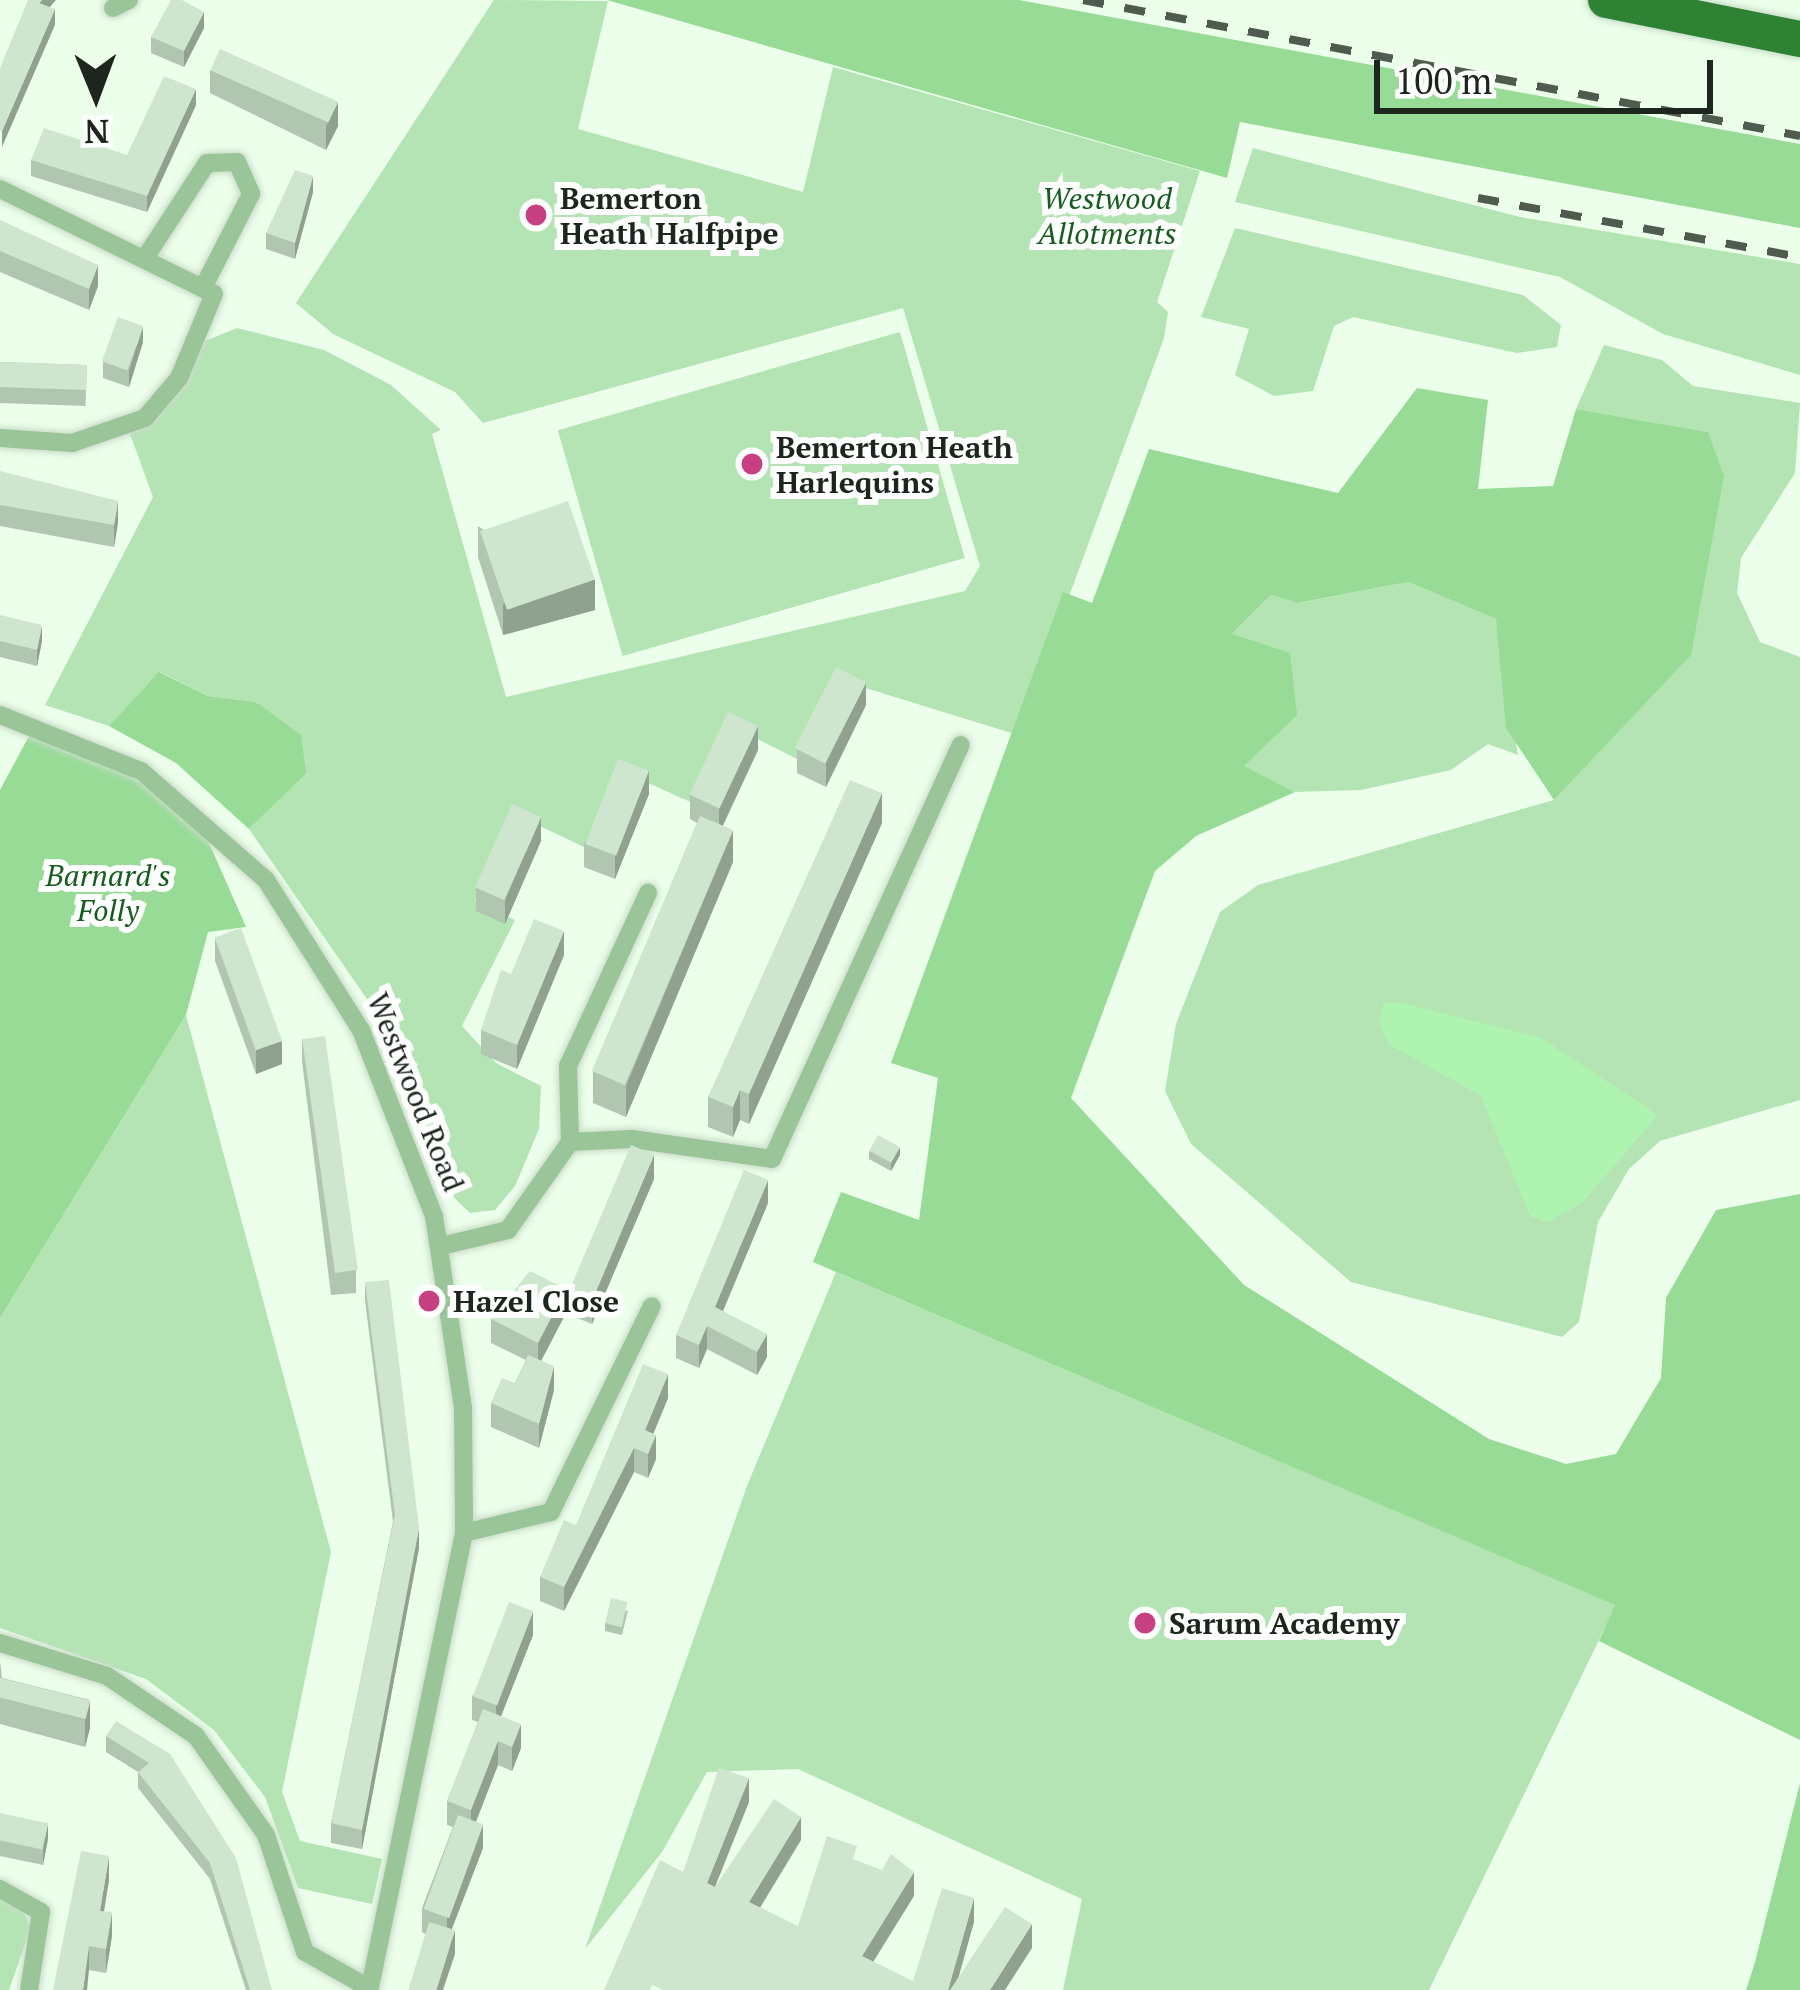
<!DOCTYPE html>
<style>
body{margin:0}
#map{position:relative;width:1800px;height:1990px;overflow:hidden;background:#ebffea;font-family:"PT Serif",serif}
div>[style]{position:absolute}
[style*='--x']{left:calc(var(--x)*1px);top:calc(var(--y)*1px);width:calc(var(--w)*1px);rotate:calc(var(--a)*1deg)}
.green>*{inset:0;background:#b4e4b4;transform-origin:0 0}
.forest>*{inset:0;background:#97db97}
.water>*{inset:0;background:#aef3af}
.roads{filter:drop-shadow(0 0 3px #cadcc9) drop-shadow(0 0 3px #cadcc9)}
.street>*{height:18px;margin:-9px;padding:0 9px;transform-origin:9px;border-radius:9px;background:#99c598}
.highway>*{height:36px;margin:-18px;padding:0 18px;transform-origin:18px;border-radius:18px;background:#2d8234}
.rail>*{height:8px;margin-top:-4px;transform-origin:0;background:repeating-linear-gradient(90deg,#4f5b4f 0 21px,transparent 0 42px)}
.wall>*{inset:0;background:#b0c6b0;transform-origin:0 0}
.shaded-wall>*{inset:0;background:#90a190}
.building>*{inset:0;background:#cde6cd;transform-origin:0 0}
.dots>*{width:33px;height:33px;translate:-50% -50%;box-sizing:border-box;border:6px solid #fff;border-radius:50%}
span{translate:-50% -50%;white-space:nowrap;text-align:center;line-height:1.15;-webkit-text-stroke:12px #fff;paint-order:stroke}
.poi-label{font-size:30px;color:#1d261d;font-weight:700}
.left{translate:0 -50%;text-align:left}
.park-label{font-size:30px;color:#185d1f;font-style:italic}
.street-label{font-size:30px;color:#1d261d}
.north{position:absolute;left:36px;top:36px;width:120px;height:120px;-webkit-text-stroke:9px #fff;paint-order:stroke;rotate:179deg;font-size:33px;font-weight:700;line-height:48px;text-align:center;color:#1d261d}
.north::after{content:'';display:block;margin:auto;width:42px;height:54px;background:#1d261d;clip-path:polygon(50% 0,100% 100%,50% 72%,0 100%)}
.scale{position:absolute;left:1374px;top:60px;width:339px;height:54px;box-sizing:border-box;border:6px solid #1d261d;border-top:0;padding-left:15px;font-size:36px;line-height:42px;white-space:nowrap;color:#1d261d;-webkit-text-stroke:9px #fff;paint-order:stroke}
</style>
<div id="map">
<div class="green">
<div style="clip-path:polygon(494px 0,608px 1px,578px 129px,803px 192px,833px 67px,1200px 171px,1157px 302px,1168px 312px,1164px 338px,1018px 735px,846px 682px,801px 761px,738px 729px,695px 804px,628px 774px,586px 848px,521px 817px,475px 901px,515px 920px,462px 1026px,496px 1063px,541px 1086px,539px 1129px,515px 1186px,495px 1210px,470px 1213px,440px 1184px,369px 1002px,249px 829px,306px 774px,257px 702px,208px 696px,160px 672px,109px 726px,45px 705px,153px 497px,130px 434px,179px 391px,205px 341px,237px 328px,324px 350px,391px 385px,441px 430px,432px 434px,506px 697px,965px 591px,980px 566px,903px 308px,483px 423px,455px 392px,333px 334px,296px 303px)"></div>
<div style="clip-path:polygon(1253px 148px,1520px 217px,1800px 264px,1800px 375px,1663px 334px,1560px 277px,1235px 202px)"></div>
<div style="clip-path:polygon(1235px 228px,1523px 295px,1561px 325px,1557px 347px,1517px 353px,1353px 317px,1334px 326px,1313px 391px,1274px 396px,1235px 375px,1249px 329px,1201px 317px)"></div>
<div style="left:900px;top:332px;width:235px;height:356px;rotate:74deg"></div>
<div style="clip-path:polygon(1604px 345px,1662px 360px,1693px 386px,1800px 403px,1795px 473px,1741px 558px,1737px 593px,1760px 642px,1800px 657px,1800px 1100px,1660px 1141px,1629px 1169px,1598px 1222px,1579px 1322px,1562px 1337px,1351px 1282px,1191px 1144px,1165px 1091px,1176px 1024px,1220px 912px,1258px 885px,1554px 800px,1690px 655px,1708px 432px,1576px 409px)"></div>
<div style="clip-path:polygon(1408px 582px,1496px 619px,1518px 755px,1488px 744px,1451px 770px,1361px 790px,1295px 792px,1243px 766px,1231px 635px,1271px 595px,1299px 603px)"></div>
<div style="clip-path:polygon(186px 1015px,331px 1552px,282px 1792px,300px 1841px,382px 1859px,372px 1904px,298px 1888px,265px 1797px,214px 1730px,146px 1679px,0 1628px,0 1318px)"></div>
<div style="clip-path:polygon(836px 1272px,1616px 1605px,1429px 1990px,1063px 1990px,1082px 1899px,798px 1769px,707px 1772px,662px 1852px,585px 1949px,747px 1486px)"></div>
<div style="clip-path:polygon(0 1899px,22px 1907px,31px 1928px,9px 1990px,0 1990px)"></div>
</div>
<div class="forest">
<div style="clip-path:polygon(607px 0,1019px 0,1800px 144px,1800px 228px,1240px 122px,1227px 178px)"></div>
<div style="clip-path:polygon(1417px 388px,1488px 400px,1478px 489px,1553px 486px,1576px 409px,1708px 432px,1724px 476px,1691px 655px,1554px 800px,1506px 728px,1496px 619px,1408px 582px,1298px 603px,1271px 595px,1232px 634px,1290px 653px,1297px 715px,1244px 766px,1295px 792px,1196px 836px,1155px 871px,1071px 1098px,1244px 1285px,1489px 1439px,1566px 1464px,1616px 1454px,1661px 1378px,1666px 1298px,1716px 1210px,1800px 1194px,1800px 1740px,1599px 1641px,1615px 1605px,813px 1262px,841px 1192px,919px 1220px,938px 1078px,891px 1063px,1063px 592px,1092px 603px,1149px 449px,1338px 493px)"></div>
<div style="clip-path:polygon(159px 672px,208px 696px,256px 702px,301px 735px,306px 774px,249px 829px,176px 763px,109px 726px)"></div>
<div style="clip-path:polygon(29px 736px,100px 757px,174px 805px,206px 836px,246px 927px,208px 932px,186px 1015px,0 1318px,0 790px)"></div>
<div style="clip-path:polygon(1800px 1783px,1800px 1990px,1746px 1990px,1755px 1962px)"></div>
</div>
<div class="water">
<div style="clip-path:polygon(1398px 1002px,1541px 1038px,1658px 1115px,1582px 1203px,1548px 1222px,1530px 1216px,1481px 1096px,1390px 1045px,1379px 1024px,1384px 1003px)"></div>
</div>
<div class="roads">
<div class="street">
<div style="--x:113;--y:8;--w:18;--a:-27"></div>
<div style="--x:0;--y:189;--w:238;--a:26.1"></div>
<div style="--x:214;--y:294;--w:91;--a:112.6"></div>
<div style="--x:179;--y:378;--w:52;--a:130.4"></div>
<div style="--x:145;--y:418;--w:77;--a:161.1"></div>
<div style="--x:72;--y:443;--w:72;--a:-176"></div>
<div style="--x:145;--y:258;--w:113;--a:-56.9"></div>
<div style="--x:207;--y:163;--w:30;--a:-2"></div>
<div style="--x:237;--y:162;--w:35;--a:66"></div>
<div style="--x:251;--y:194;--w:106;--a:117.1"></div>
<div style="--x:0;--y:715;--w:152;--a:21.7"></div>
<div style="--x:141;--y:771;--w:166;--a:41.1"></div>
<div style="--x:266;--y:880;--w:178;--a:57.7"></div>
<div style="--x:361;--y:1030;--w:200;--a:68.6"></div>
<div style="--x:434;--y:1216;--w:194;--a:81.4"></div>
<div style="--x:463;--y:1408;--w:125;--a:89.5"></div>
<div style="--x:464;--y:1533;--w:467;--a:101.7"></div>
<div style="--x:570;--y:1142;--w:62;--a:-2.8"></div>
<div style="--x:632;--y:1139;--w:141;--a:8.1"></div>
<div style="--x:772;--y:1159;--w:455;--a:-65.5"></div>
<div style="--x:441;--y:1246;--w:69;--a:-13.4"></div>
<div style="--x:508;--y:1230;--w:108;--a:-54.8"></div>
<div style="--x:570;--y:1142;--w:76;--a:-91.5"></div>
<div style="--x:568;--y:1066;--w:191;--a:-65.2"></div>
<div style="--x:464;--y:1533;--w:89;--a:-13.6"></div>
<div style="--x:551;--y:1512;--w:229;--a:-63.9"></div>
<div style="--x:0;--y:1643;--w:112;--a:17.1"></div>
<div style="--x:107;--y:1676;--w:107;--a:34"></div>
<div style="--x:196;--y:1736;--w:121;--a:54.7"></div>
<div style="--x:266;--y:1835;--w:123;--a:71.6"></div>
<div style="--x:305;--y:1952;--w:73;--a:29.4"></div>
<div style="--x:0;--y:1889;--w:47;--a:29.3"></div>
<div style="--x:41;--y:1912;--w:79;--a:98.7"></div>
</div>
<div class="highway">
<div style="--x:1606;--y:0;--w:198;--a:11.4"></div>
</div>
</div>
<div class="rail">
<div style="--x:1083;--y:0;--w:730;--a:10.74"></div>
<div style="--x:1478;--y:198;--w:327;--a:10.4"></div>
</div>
<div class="wall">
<div style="clip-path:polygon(204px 28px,184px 67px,151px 53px,151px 37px)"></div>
<div style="clip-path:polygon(210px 70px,338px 126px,326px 150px,210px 93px)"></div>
<div style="clip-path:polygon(196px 105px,147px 212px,31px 176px,31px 160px,127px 155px)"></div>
<div style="clip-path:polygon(313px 192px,295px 259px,266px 249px,266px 233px)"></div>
<div style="clip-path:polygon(0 220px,98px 286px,89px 310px,0 272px)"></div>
<div style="clip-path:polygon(143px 342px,129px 387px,103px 378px,103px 362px)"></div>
<div style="left:0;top:362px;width:87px;height:41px;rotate:2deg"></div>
<div style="clip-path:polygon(0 471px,118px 523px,114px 547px,0 526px)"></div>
<div style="clip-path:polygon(478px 526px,595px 610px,503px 635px,478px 557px)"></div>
<div style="clip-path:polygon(0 615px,42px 641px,37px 666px,0 657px)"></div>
<div style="clip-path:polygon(866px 705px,826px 787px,797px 773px,797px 749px)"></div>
<div style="clip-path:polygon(758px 750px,723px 826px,733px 862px,626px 1117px,593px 1103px,593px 1072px,697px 823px,690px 819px,690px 795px)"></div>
<div style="clip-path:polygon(649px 794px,615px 879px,584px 867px,584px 843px)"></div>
<div style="clip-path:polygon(882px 823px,749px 1124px,740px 1120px,733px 1137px,708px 1127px,708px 1097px)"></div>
<div style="clip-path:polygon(541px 841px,505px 924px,476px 911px,476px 888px)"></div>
<div style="clip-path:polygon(215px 938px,282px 1064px,256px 1074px,215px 961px)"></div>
<div style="clip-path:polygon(564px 955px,517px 1069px,481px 1054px,481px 1030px,511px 974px)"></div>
<div style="clip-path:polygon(302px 1038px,356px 1270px,356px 1293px,331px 1295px,302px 1061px)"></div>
<div style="clip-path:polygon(869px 1151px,900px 1155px,891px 1171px,869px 1159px)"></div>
<div style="clip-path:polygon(654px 1179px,592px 1324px,570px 1315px,570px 1291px)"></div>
<div style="clip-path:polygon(768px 1203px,723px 1311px,767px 1357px,757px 1375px,707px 1349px,699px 1368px,676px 1358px,676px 1335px)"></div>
<div style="clip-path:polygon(365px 1282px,419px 1548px,362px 1849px,331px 1843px,331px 1823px,393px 1522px,365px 1301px)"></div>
<div style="clip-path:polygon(566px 1313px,541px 1360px,554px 1390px,539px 1448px,491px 1427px,491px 1403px,515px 1383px,526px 1360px,491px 1343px,491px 1319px)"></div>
<div style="clip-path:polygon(668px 1398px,653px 1434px,656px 1459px,648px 1478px,634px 1472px,564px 1611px,540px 1601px,540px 1577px)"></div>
<div style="clip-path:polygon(628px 1610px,622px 1635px,605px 1631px,605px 1623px)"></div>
<div style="clip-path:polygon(533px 1635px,501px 1716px,521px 1748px,512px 1771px,498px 1765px,476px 1822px,483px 1848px,452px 1929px,455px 1954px,422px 1932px,422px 1908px,453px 1827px,447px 1825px,447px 1801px,478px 1722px,472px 1720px,472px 1696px)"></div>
<div style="clip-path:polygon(0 1661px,2px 1678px,90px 1700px,90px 1728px,85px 1747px,0 1724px)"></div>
<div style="clip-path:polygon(106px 1736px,170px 1754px,272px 1990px,246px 1990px,210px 1879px,138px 1788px,138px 1772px,106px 1752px)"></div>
<div style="clip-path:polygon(0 1813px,48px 1839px,43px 1865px,0 1856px)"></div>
<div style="clip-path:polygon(109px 1880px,104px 1911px,112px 1936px,106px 1973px,89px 1970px,53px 1990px)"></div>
</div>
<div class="shaded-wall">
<div style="clip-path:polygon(42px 0,56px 0,39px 19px,39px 3px)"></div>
<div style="clip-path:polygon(55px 9px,55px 25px,2px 147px,2px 131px)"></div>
<div style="clip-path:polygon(204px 12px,204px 28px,184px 67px,184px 51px)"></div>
<div style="clip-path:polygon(196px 89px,196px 105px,147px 212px,147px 196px)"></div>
<div style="clip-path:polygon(338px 102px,338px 126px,326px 150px,326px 126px)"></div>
<div style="clip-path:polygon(313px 176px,313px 192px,295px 259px,295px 243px)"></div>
<div style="clip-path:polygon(98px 265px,98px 286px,89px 310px,89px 289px)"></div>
<div style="clip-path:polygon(143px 326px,143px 342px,129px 387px,129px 371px)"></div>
<div style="clip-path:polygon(118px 501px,118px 523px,114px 547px,114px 525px)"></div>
<div style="clip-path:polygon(595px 579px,595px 610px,503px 635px,503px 604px)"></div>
<div style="clip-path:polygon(42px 625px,42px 641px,37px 666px,37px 650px)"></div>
<div style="clip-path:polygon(866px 682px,866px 705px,826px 787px,826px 763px)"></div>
<div style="clip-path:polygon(758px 726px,758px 750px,719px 833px,719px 809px)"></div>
<div style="clip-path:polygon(649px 771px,649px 794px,615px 879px,615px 855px)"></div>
<div style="clip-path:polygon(882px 793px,882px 823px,749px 1124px,749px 1094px)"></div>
<div style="clip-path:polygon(541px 817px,541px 841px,505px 924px,505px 900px)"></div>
<div style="clip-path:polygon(733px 830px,733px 862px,626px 1117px,626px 1086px)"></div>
<div style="clip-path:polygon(564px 931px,564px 955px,517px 1069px,517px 1045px)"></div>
<div style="clip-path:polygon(282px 1041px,282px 1064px,256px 1074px,256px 1050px)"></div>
<div style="clip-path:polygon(740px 1090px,740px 1120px,733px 1137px,733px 1107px)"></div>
<div style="clip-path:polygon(900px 1147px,900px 1155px,891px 1171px,891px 1163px)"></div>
<div style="clip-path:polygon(654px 1155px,654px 1179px,592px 1324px,592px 1301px)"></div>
<div style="clip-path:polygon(768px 1180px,768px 1203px,715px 1330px,715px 1307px)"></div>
<div style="clip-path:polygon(566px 1289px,566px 1313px,538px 1367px,538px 1343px)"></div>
<div style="clip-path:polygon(707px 1326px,707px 1349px,699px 1368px,699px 1345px)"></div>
<div style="clip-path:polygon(767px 1334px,767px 1357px,757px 1375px,757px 1352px)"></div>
<div style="clip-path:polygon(554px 1366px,554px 1390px,539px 1448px,539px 1424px)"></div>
<div style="clip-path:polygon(668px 1374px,668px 1398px,645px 1454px,645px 1430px)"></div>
<div style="clip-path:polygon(656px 1435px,656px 1459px,648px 1478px,648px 1454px)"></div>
<div style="clip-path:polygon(634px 1448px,634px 1472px,564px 1611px,564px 1587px)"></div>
<div style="clip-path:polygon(419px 1528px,419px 1548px,362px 1849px,362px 1830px)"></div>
<div style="clip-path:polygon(533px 1611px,533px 1635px,496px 1729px,496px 1705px)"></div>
<div style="clip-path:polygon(90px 1700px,90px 1728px,85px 1747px,85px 1719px)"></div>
<div style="clip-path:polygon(521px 1724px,521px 1748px,512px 1771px,512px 1747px)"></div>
<div style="clip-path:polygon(498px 1741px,498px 1765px,471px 1834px,471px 1810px)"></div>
<div style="clip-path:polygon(749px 1778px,749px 1802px,707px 1907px,707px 1883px)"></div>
<div style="clip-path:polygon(801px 1817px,801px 1840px,749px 1926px,749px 1902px)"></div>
<div style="clip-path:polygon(48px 1823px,48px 1839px,43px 1865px,43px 1849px)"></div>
<div style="clip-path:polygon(483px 1824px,483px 1848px,447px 1941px,447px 1917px)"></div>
<div style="clip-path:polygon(109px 1856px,109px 1880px,100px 1935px,100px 1911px)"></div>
<div style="clip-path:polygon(914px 1872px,914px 1896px,862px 1980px,862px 1956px)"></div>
<div style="clip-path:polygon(974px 1898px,974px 1922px,955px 1990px,948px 1990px)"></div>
<div style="clip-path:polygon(112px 1912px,112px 1936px,106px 1973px,106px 1949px)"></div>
<div style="clip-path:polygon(1032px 1924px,1032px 1948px,1005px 1990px,990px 1990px)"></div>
<div style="clip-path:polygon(455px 1930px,455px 1954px,443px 1990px,436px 1990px)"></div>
<div style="clip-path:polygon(89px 1946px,89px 1970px,87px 1990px,83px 1990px)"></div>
</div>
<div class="building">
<div style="clip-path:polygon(28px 0,42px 0,39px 3px,55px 9px,2px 131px,0 131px,0 68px)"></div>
<div style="clip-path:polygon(171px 0,182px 0,204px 12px,184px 51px,151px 37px)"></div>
<div style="left:220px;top:49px;width:129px;height:23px;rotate:24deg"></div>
<div style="clip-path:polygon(164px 76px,196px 89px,147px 196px,31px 160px,44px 128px,127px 155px)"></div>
<div style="clip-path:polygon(295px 170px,313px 176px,295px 243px,266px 233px)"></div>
<div style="clip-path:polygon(0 220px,98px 265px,89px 289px,0 251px)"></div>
<div style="left:118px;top:317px;width:27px;height:47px;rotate:20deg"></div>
<div style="left:0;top:362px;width:87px;height:25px;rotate:2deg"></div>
<div style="clip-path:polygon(0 471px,118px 501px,114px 525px,0 505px)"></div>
<div style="left:568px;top:501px;width:83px;height:93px;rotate:71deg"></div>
<div style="clip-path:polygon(0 615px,42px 625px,37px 650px,0 641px)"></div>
<div style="left:836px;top:667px;width:34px;height:91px;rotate:27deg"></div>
<div style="left:728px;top:712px;width:33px;height:91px;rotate:25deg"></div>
<div style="left:618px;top:759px;width:33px;height:91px;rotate:21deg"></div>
<div style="clip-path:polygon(850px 780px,882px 793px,749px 1094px,740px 1090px,733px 1107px,708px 1097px)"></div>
<div style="left:512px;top:804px;width:32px;height:91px;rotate:24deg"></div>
<div style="left:700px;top:816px;width:36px;height:277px;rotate:23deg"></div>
<div style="clip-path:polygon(534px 919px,564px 931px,517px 1045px,481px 1030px,501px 970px,511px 974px)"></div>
<div style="left:241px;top:928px;width:120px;height:28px;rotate:70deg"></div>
<div style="left:325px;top:1036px;width:236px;height:23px;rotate:82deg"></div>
<div style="left:878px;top:1135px;width:25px;height:18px;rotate:29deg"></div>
<div style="left:631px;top:1145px;width:25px;height:158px;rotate:23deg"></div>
<div style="clip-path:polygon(744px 1170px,768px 1180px,715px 1307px,767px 1334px,757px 1352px,707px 1326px,699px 1345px,676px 1335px)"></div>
<div style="clip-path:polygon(530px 1271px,566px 1289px,538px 1343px,491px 1319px)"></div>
<div style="clip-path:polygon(389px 1280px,419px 1528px,362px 1830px,331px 1823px,395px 1515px,365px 1282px)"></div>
<div style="clip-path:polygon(528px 1355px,554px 1366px,539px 1424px,491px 1403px,502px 1378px,515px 1383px)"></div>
<div style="clip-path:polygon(643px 1364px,668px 1374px,645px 1430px,656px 1435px,648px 1454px,634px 1448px,564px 1587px,540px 1577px,564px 1520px,576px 1525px)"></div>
<div style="left:611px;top:1598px;width:17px;height:26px;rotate:13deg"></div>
<div style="left:509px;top:1602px;width:26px;height:101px;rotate:21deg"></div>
<div style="left:0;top:1678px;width:93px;height:19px;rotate:14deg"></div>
<div style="clip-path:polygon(483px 1709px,521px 1724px,512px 1747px,498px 1741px,471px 1810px,447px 1801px)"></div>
<div style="clip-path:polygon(116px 1721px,170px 1754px,236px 1858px,272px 1990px,250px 1990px,210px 1863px,138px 1772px,149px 1763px,106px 1736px)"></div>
<div style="clip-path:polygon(719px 1768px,749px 1778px,707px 1883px,715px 1887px,774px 1799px,801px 1817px,749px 1902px,798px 1926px,827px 1836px,857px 1846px,853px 1859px,882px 1870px,891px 1854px,914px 1872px,862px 1956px,913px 1981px,942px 1888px,974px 1898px,948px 1990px,663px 1990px,652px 1985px,650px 1990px,604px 1990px,660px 1860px,683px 1872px)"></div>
<div style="left:0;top:1813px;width:49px;height:27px;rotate:12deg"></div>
<div style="left:458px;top:1815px;width:27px;height:100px;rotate:20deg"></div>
<div style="clip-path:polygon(81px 1851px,109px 1856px,100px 1911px,112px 1912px,106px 1949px,89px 1946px,83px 1990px,53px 1990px)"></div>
<div style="clip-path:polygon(1005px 1907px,1032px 1924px,990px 1990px,950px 1990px)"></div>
<div style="left:429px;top:1922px;width:27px;height:71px;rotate:17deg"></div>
</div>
<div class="dots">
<div style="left:536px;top:215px;background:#c74081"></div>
<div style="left:752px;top:464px;background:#c74081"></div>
<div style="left:429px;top:1301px;background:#c74081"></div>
<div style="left:1145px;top:1623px;background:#c74081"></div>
</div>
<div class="poi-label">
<span class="left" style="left:560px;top:215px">Bemerton<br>Heath Halfpipe</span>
<span class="left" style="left:776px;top:464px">Bemerton Heath<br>Harlequins</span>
<span class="left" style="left:453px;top:1301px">Hazel Close</span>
<span class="left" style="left:1169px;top:1623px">Sarum Academy</span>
</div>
<div class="park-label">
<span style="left:1107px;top:215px">Westwood<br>Allotments</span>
<span style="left:108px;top:892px">Barnard's<br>Folly</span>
</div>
<div class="street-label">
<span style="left:416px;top:1092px;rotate:68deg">Westwood Road</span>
</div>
<div class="north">N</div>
<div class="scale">100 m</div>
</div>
